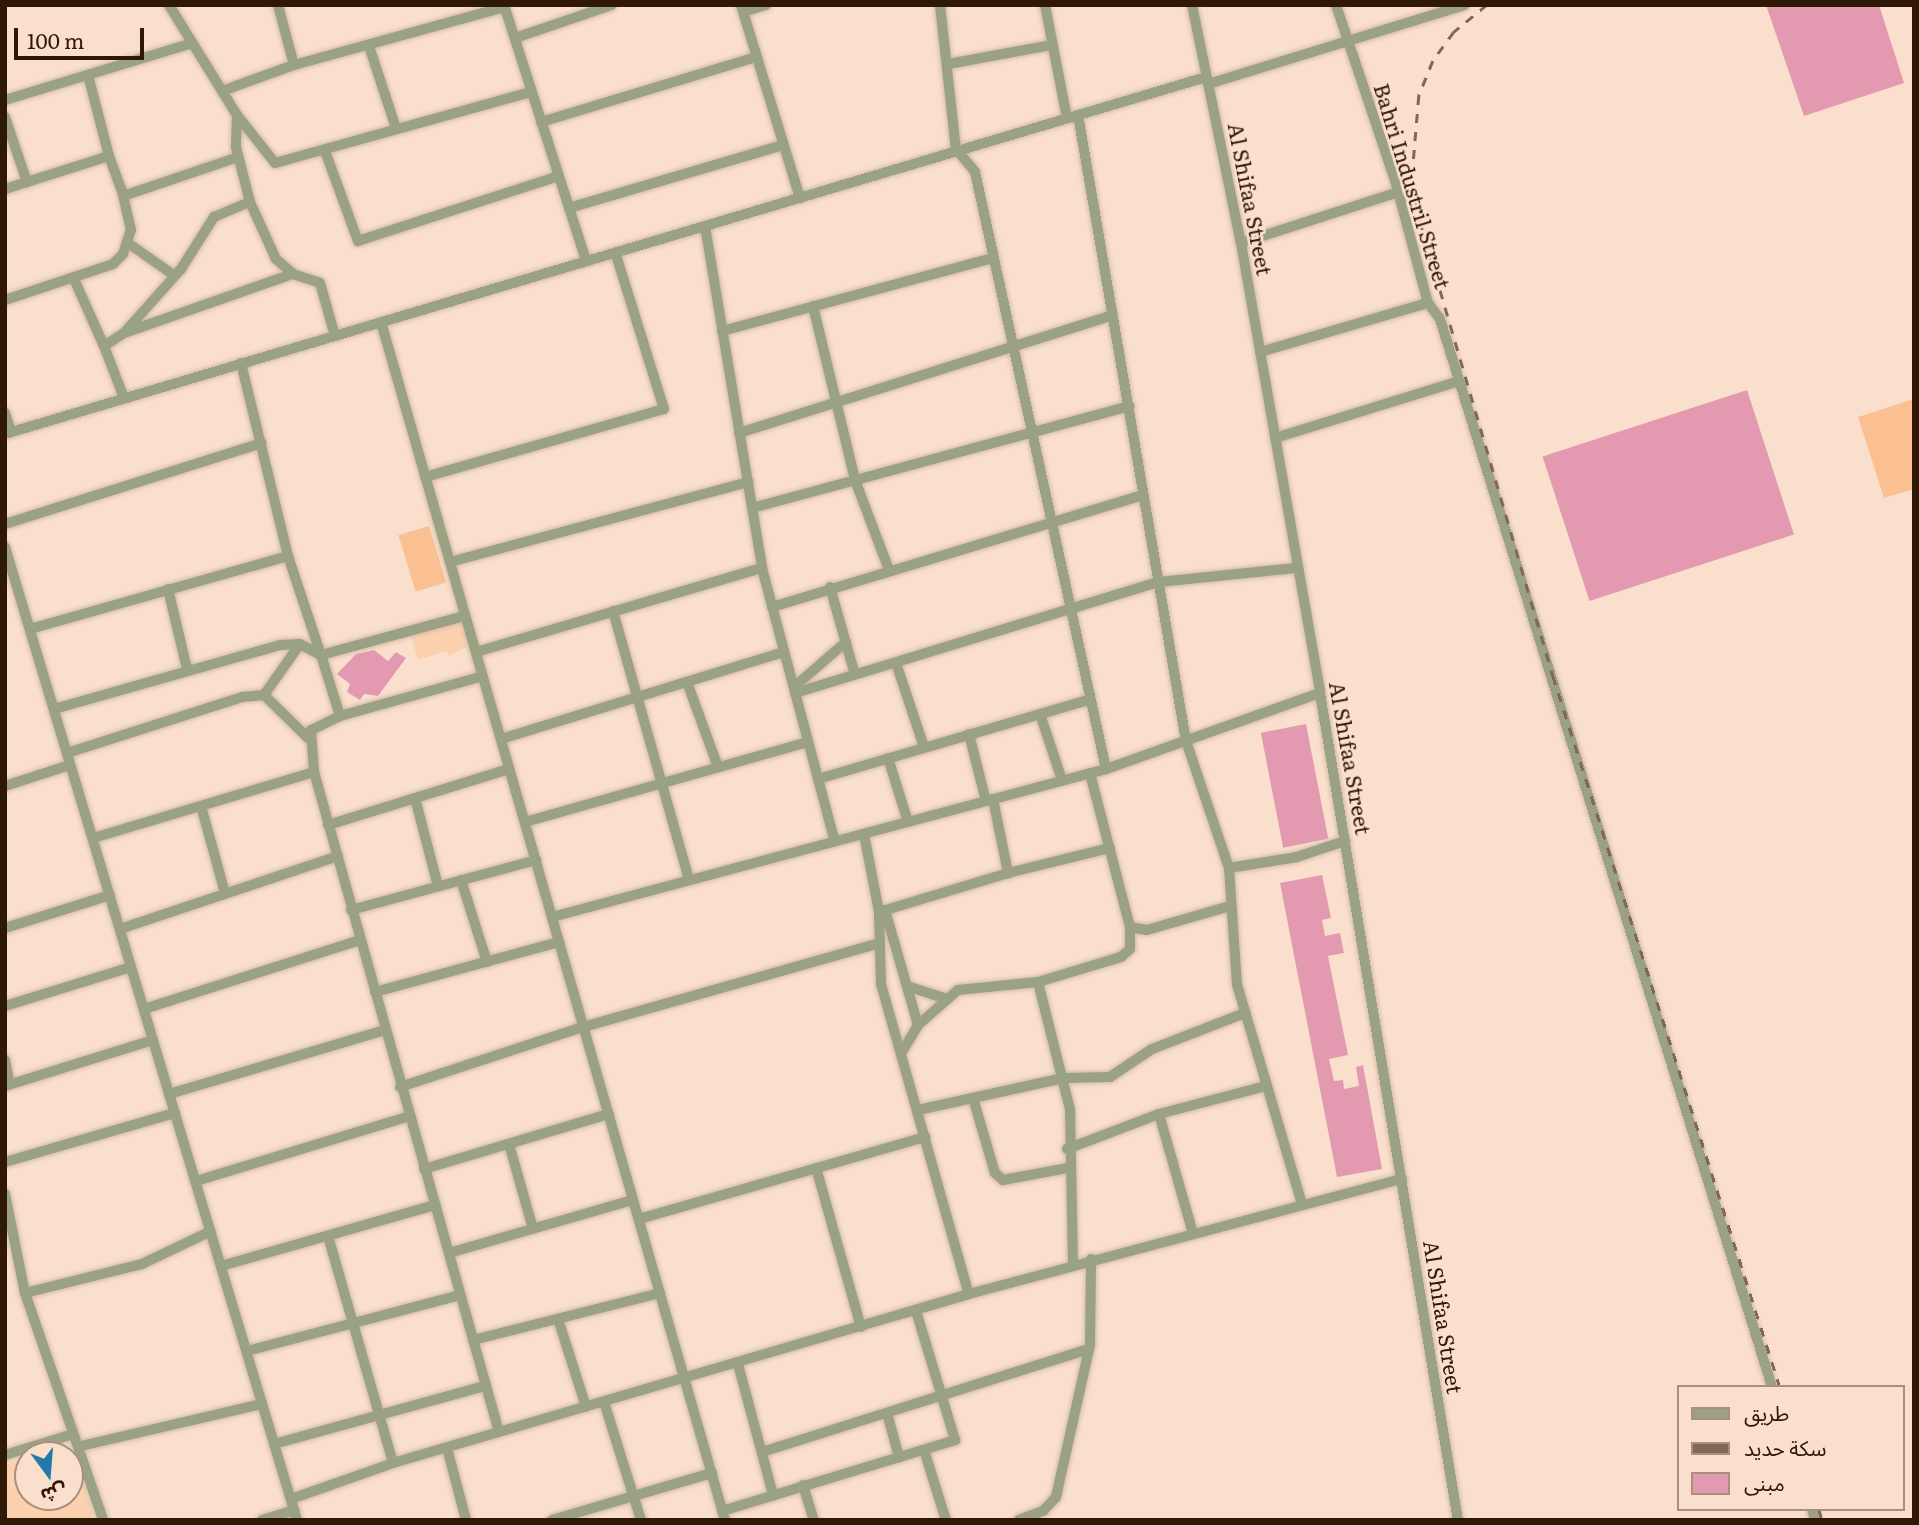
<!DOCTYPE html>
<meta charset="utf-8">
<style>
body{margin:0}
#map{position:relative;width:1919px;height:1525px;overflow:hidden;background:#fae0cc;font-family:Literata,"Noto Sans Arabic",serif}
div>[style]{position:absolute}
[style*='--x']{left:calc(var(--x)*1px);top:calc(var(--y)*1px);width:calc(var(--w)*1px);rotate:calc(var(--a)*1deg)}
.built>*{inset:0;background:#fcd1b0}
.green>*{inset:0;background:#fac092;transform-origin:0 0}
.building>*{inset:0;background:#e39ab1;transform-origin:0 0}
.roads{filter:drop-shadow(0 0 2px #d5bca8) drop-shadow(0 0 2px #d5bca8)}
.minor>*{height:10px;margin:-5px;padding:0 5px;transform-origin:5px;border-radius:5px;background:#9aa283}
.rail>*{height:2.5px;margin-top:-1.25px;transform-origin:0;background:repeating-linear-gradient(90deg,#806854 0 9px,transparent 0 18px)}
span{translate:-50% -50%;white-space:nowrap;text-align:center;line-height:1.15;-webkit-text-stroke:5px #fae0cc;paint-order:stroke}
.street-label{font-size:21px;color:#2f1804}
.frame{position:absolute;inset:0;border:7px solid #2f1804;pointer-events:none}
.legend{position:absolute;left:1677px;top:1385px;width:228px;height:126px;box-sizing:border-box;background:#fae0cc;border:2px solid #a9907c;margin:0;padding:9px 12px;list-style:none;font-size:21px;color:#2f1804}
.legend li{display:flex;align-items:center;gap:14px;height:35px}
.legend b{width:35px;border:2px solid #a9907c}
.north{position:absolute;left:14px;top:1441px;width:70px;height:70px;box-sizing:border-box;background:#fae0cc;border:2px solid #a9907c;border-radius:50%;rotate:164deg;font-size:19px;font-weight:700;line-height:28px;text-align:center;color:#2f1804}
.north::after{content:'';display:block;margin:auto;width:24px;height:32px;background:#2678a9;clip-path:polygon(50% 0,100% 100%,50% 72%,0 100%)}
.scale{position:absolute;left:14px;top:28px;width:130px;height:32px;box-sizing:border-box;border:4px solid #2f1804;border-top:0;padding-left:9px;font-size:21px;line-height:24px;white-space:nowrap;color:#2f1804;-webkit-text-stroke:5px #fae0cc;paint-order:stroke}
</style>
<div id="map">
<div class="built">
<div style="clip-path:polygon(465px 616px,473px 644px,449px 656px,447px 651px,418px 660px,410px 632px)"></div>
<div style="clip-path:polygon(54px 1450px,69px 1454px,78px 1463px,94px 1520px,5px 1520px,5px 1465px,28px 1458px,28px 1497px,70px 1497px,70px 1455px,37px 1455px)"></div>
</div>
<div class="green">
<div style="clip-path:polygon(1914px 399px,1914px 489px,1884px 498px,1858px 417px)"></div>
<div style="left:429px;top:526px;width:59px;height:32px;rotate:73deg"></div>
</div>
<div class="building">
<div style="clip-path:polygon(1766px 5px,1879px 5px,1904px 83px,1804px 116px)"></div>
<div style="left:1747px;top:390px;width:152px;height:215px;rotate:72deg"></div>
<div style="clip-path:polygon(374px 650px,388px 661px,396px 652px,406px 658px,378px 696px,364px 694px,360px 700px,347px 692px,350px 684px,337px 674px,356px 654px)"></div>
<div style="left:1306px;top:724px;width:117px;height:46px;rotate:79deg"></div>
<div style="clip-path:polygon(1322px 875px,1331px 918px,1322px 920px,1325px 936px,1340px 933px,1344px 953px,1328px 956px,1348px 1055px,1329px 1059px,1334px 1081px,1343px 1080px,1344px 1089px,1359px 1086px,1356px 1067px,1363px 1065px,1382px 1169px,1337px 1177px,1280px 883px)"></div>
</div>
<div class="roads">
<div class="minor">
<div style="--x:169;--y:5;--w:129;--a:58.3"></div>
<div style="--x:237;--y:115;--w:61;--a:51.6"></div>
<div style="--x:275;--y:163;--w:266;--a:-15.5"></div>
<div style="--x:278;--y:5;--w:62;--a:75.1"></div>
<div style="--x:294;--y:65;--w:219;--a:-15.4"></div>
<div style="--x:504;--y:5;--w:269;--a:72.2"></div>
<div style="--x:741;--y:5;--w:202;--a:73"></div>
<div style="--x:940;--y:5;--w:145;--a:83.7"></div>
<div style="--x:956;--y:149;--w:30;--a:50"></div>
<div style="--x:975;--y:172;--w:611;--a:77.62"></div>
<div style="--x:1045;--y:5;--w:115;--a:79"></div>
<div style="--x:1192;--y:5;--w:243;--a:78.4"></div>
<div style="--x:1241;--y:243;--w:457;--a:80"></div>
<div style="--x:1320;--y:693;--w:838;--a:80.53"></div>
<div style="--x:1336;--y:5;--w:185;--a:71.4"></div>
<div style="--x:1395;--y:180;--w:127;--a:75"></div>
<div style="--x:1428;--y:303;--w:20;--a:53"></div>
<div style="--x:1440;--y:319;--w:1118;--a:72.73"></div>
<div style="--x:743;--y:12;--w:24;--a:-17"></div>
<div style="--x:515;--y:38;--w:102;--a:-18.8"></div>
<div style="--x:369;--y:46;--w:86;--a:71.8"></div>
<div style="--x:948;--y:64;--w:106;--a:-10.4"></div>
<div style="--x:88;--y:75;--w:84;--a:75.5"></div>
<div style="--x:1208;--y:84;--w:268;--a:-17.1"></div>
<div style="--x:222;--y:91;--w:77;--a:-19.9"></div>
<div style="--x:5;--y:100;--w:196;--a:-16.9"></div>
<div style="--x:237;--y:115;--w:32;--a:92"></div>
<div style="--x:236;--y:147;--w:57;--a:75.7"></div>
<div style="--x:250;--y:202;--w:63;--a:65.5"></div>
<div style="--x:276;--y:259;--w:23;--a:41"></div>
<div style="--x:293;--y:274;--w:28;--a:18"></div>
<div style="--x:320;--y:283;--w:55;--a:74.2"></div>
<div style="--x:1078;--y:115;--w:635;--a:80.21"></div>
<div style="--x:1186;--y:741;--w:134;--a:71.3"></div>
<div style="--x:5;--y:117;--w:69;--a:71.3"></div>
<div style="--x:541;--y:122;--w:225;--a:-16.8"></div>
<div style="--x:325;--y:151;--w:96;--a:69.9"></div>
<div style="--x:358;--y:241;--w:211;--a:-17.9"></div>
<div style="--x:5;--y:189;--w:109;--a:-17.6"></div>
<div style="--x:109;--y:156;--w:40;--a:69.8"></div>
<div style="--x:123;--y:194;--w:6;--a:0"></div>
<div style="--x:129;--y:194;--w:115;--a:-18.7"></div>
<div style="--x:569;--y:208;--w:223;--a:-16.4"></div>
<div style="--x:705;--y:226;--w:347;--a:80.5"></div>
<div style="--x:762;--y:568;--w:280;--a:75.1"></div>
<div style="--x:128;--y:243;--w:57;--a:35.1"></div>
<div style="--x:1241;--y:243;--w:163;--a:-17.9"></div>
<div style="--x:74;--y:279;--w:73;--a:65.9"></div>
<div style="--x:5;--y:300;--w:114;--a:-18.4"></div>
<div style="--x:113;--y:264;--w:14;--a:-45"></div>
<div style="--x:123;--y:254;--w:25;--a:-72"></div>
<div style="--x:131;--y:230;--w:37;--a:-103"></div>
<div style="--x:813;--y:306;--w:179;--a:76.4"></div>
<div style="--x:855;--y:480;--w:96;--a:69.3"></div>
<div style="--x:381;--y:322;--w:1246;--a:73.98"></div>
<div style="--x:722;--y:331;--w:281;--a:-15.1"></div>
<div style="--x:127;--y:332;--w:176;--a:-19.3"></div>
<div style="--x:1260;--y:352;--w:175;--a:-16.3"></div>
<div style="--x:241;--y:363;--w:199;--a:76.3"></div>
<div style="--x:288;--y:556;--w:104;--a:71.6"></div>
<div style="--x:321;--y:655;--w:149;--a:-15.2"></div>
<div style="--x:124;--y:398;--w:56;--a:-111"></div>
<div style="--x:104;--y:346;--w:24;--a:-33"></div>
<div style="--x:124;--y:333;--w:86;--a:-48.3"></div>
<div style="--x:181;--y:269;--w:62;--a:-57.6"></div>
<div style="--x:214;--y:217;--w:39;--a:-23"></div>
<div style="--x:5;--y:413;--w:20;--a:72"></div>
<div style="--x:739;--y:433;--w:392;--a:-17.5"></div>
<div style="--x:5;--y:434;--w:1253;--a:-16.55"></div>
<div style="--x:1275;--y:438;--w:193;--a:-17.2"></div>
<div style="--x:425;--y:477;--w:248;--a:-15.9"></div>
<div style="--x:664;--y:409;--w:164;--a:-107.3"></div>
<div style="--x:752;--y:508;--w:391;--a:-15.1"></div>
<div style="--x:5;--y:524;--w:269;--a:-17.5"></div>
<div style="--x:5;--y:547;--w:1016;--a:73.3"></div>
<div style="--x:450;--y:562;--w:309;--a:-15"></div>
<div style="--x:830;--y:587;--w:91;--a:74.1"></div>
<div style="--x:168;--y:589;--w:82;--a:76.6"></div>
<div style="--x:772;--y:607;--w:388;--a:-16.8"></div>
<div style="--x:613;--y:611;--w:279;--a:74.2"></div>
<div style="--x:30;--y:629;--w:268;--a:-15.8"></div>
<div style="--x:476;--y:652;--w:298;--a:-16.4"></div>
<div style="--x:896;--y:663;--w:89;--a:71.6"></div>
<div style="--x:687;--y:682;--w:90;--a:70"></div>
<div style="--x:794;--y:687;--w:69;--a:-40.9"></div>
<div style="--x:795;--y:693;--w:381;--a:-17"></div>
<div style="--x:1159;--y:582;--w:140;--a:-5.8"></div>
<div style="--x:264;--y:695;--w:62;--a:-54.8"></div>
<div style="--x:54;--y:709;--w:235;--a:-15.8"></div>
<div style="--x:280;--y:645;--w:20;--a:-3"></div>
<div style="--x:300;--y:644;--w:24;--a:28"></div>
<div style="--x:321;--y:655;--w:64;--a:72.7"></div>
<div style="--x:340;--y:716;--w:32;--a:154"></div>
<div style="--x:311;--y:730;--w:42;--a:85.9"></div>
<div style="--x:314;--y:772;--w:685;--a:74.34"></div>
<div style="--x:1040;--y:714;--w:70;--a:71.6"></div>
<div style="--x:340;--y:716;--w:148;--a:-15.6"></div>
<div style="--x:969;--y:734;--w:69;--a:75.8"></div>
<div style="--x:501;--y:739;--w:296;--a:-17.1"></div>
<div style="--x:67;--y:753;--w:184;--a:-17.7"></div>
<div style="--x:242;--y:697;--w:22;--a:-5"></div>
<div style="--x:264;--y:695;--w:62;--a:44.3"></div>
<div style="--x:888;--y:758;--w:67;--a:72.6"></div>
<div style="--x:818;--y:779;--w:282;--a:-16.3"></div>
<div style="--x:5;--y:786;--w:68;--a:-17.9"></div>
<div style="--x:415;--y:798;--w:91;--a:75.4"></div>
<div style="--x:993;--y:799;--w:76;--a:78.5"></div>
<div style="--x:1008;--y:873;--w:105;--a:-13.8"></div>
<div style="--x:201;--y:806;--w:90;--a:74.6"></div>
<div style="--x:525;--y:822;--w:294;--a:-15.8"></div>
<div style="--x:328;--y:825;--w:189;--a:-17.2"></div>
<div style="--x:864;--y:834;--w:79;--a:79.1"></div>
<div style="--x:879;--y:912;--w:72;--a:88.4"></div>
<div style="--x:881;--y:984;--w:322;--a:74.2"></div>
<div style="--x:93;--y:838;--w:231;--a:-16.6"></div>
<div style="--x:461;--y:880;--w:86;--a:72.4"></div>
<div style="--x:351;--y:910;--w:192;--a:-15.1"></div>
<div style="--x:885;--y:910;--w:120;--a:74"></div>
<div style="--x:879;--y:912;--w:135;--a:-16.8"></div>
<div style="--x:552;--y:917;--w:573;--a:-14.96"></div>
<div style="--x:1106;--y:769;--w:227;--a:-19.6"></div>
<div style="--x:1130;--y:927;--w:17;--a:10"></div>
<div style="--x:1147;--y:930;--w:86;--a:-16.1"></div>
<div style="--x:5;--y:928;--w:110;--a:-17.4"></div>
<div style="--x:120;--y:929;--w:230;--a:-18.5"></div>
<div style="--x:1038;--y:982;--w:87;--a:-16.8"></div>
<div style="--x:1121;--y:957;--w:12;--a:-42"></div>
<div style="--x:1130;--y:949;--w:22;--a:-90"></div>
<div style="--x:1130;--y:927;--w:159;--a:-104.6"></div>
<div style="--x:910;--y:987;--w:36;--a:18"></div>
<div style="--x:375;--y:992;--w:191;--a:-15.2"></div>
<div style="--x:5;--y:1006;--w:132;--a:-17.2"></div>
<div style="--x:144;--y:1009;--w:227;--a:-17.7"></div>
<div style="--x:902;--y:1052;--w:31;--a:-59"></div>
<div style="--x:918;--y:1025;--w:53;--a:-41.2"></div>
<div style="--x:958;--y:990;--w:80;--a:-5.7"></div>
<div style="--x:1038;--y:982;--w:131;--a:75.9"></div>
<div style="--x:1070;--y:1109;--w:155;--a:88.9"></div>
<div style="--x:5;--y:1060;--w:25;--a:79"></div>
<div style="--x:5;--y:1086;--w:155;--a:-17.3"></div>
<div style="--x:400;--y:1087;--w:193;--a:-18.2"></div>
<div style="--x:583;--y:1027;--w:305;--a:-15.8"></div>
<div style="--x:169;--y:1094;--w:225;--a:-16.5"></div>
<div style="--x:973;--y:1098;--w:78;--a:73.7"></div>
<div style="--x:995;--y:1173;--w:11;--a:41"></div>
<div style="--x:1003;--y:1180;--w:65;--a:-10.6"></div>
<div style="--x:918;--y:1110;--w:149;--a:-12.4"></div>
<div style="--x:1064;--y:1078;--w:46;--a:-1.2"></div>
<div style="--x:1110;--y:1077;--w:50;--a:-33.7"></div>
<div style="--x:1152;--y:1049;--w:100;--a:-21.2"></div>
<div style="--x:1159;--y:1114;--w:124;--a:74.1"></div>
<div style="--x:509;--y:1144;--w:88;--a:74.2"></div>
<div style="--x:1067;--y:1149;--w:98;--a:-20.8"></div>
<div style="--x:1159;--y:1114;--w:111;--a:-14.7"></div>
<div style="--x:5;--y:1162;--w:177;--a:-16.1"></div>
<div style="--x:816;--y:1168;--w:165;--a:74.2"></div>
<div style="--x:424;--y:1169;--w:193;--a:-16.6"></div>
<div style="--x:196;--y:1181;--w:224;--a:-16.9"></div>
<div style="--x:5;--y:1194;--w:101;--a:78.6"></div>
<div style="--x:25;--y:1293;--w:240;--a:71"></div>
<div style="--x:1302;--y:1204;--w:228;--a:-106.5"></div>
<div style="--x:1237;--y:985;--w:117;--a:-93.9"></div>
<div style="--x:1229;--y:868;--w:69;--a:-9.2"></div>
<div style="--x:1297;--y:857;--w:51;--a:-18.4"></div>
<div style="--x:639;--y:1219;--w:298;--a:-16"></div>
<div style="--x:328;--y:1236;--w:236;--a:74"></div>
<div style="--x:449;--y:1253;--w:191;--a:-16.1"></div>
<div style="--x:221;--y:1266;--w:223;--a:-15.9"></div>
<div style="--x:25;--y:1293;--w:121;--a:-13.9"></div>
<div style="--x:142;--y:1264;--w:76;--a:-25.6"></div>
<div style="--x:558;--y:1319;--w:92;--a:72.3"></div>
<div style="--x:473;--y:1340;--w:193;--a:-14.1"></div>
<div style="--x:247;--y:1351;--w:220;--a:-14.7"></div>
<div style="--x:738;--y:1364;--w:136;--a:75"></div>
<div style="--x:604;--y:1402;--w:124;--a:72.6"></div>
<div style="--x:887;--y:1413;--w:46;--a:74.7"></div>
<div style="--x:274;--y:1444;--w:219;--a:-15.4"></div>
<div style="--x:81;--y:1446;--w:186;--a:-13.1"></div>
<div style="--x:447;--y:1448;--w:74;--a:75.2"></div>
<div style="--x:924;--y:1450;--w:73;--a:72.6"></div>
<div style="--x:762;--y:1452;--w:343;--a:-17.5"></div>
<div style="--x:5;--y:1455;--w:68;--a:-17.1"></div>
<div style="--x:803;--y:1485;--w:37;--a:73"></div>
<div style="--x:291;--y:1499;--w:108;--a:-19.4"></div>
<div style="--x:393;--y:1463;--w:600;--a:-16.35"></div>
<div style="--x:969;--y:1294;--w:448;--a:-14.9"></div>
<div style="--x:1812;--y:1509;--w:11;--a:75"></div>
<div style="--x:722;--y:1511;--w:244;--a:-16.9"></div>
<div style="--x:955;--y:1440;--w:135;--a:-106.8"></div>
<div style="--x:262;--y:1520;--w:34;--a:-17"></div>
<div style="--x:552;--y:1520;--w:167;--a:-16.4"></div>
<div style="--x:1019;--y:1520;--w:26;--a:-21"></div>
<div style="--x:1043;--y:1511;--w:19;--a:-47"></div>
<div style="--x:1056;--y:1497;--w:156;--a:-77.4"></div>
<div style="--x:1090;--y:1345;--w:86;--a:-89.3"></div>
</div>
</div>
<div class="rail">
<div style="--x:1487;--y:5;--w:43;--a:140.7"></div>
<div style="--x:1454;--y:32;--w:36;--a:126"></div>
<div style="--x:1433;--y:61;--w:38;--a:112"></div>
<div style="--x:1419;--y:96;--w:83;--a:94.8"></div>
<div style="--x:1412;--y:179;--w:43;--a:79.2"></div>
<div style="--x:1420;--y:221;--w:474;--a:73.7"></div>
<div style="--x:1553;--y:676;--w:746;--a:72.29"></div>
<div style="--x:1819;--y:1509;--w:11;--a:75"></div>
</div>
<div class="street-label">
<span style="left:1413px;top:186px;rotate:73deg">Bahri Industril Street</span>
<span style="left:1251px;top:199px;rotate:79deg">Al Shifaa Street</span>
<span style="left:1351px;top:758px;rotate:80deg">Al Shifaa Street</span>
<span style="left:1444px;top:1317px;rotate:81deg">Al Shifaa Street</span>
</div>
<div class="frame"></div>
<ul class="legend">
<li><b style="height:9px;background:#9aa283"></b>طريق</li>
<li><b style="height:9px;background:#806854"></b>سكة حديد</li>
<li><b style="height:19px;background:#e39ab1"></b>مبنى</li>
</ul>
<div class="north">ش</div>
<div class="scale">100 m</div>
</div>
